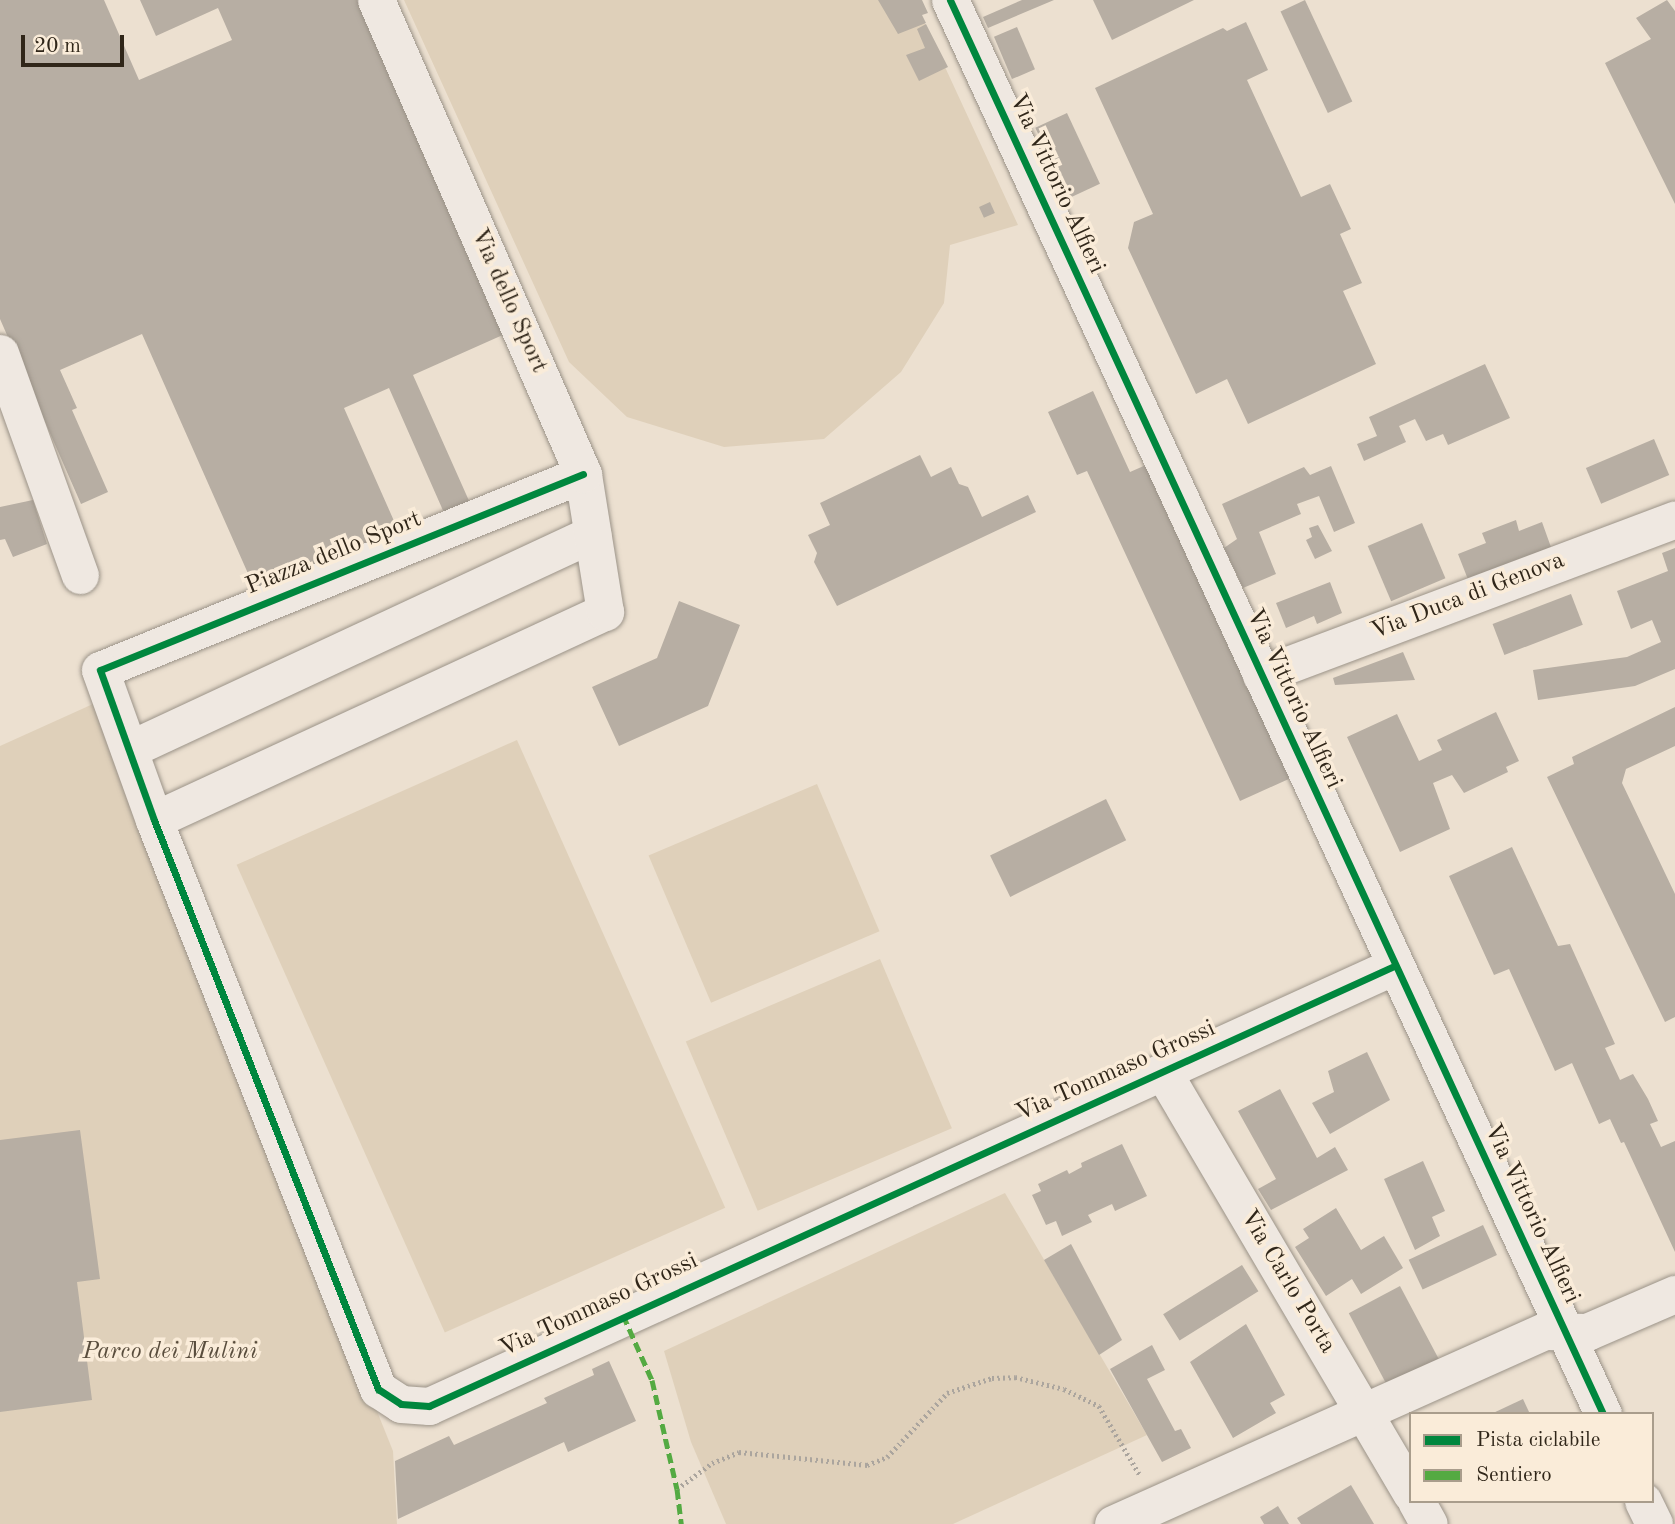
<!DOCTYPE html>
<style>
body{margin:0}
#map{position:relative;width:1675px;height:1524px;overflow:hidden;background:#ece0d0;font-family:"Old Standard TT",serif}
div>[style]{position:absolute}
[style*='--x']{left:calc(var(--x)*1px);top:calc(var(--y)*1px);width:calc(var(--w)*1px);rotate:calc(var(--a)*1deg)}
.green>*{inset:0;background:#dfd0ba;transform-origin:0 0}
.building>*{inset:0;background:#b7aea3;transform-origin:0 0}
.path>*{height:4.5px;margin-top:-2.25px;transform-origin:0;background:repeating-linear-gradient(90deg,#aba59e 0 2px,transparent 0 5.5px)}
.roads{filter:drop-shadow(0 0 2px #9b9388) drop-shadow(0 0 2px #9b9388)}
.minor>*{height:37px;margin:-18.5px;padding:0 18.5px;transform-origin:18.5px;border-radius:18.5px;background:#efe8e1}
.quiet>*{height:5px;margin-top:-2.5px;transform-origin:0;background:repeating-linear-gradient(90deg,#54aa42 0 10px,transparent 0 15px)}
.cycleway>*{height:7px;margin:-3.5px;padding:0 3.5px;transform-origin:3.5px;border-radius:3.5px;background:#00873e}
span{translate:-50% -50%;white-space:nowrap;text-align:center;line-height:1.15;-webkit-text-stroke:7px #faecd9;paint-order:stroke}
.street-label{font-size:24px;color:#302619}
.park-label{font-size:24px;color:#594d3d;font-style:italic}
.legend{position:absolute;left:1409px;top:1412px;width:245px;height:91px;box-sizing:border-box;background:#faecd9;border:2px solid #a99d8c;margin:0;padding:9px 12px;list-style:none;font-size:21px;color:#302619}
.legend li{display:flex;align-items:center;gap:14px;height:35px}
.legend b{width:35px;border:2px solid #a99d8c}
.scale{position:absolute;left:21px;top:35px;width:103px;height:32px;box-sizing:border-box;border:4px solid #302619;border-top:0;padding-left:9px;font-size:21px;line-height:24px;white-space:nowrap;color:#302619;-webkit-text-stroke:5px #faecd9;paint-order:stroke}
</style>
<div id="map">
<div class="green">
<div style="clip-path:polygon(404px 0,914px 0,1018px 225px,950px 245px,944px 303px,901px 372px,824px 439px,724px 447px,627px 417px,569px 362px)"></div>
<div style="clip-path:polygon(93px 704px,393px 1451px,397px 1524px,0 1524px,0 746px)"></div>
<div style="left:517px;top:740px;width:512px;height:307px;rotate:66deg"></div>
<div style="left:817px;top:784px;width:160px;height:183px;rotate:67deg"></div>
<div style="left:880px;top:959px;width:184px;height:211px;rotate:67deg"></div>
<div style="clip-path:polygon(1005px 1193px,1147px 1435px,953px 1524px,726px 1524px,691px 1442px,664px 1351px)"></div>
</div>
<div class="building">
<div style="clip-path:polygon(0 0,104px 0,139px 80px,232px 40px,218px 8px,156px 36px,140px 0,369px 0,514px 330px,413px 375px,470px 503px,445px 515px,389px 388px,344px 408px,402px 539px,256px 603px,246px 580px,250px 578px,142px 334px,60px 370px,77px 408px,72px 410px,108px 492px,81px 504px,0 319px)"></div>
<div style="clip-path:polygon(878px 0,922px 0,928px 13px,922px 15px,926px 23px,898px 34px)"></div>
<div style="clip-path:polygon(1022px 0,1054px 0,988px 28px,983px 17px)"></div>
<div style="clip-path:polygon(1093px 0,1194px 0,1112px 40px)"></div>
<div style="left:1305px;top:0;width:112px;height:27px;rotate:65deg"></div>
<div style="clip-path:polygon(1667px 0,1675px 11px,1675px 204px,1605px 63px,1651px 39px,1636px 18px)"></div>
<div style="clip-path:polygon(1246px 22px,1268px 70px,1247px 80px,1301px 197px,1330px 184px,1351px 229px,1340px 234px,1362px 283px,1343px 291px,1376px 364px,1248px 424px,1227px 379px,1196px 394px,1128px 248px,1134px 222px,1153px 214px,1095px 88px,1223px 28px,1227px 31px)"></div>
<div style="clip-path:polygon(926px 24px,948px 67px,919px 81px,906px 55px,925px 48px,917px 29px)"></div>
<div style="left:1017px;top:27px;width:46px;height:25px;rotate:67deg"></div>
<div style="left:1067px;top:113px;width:78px;height:35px;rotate:65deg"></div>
<div style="left:990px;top:202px;width:12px;height:12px;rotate:66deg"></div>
<div style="clip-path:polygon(1485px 364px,1510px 418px,1448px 445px,1443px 434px,1426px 441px,1415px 419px,1399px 426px,1406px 442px,1364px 461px,1357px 444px,1377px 436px,1369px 417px)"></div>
<div style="clip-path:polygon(1093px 391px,1130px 472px,1146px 465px,1291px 778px,1240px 801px,1087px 471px,1077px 475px,1048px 412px)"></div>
<div style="left:1654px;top:439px;width:39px;height:74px;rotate:67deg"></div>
<div style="clip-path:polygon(920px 455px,931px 477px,951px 467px,959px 484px,968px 487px,982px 517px,1028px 495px,1036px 512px,837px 606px,814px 562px,817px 553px,808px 535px,830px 525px,820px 503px)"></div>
<div style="clip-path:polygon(1331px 466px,1355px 523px,1334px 532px,1319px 496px,1297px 504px,1301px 514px,1259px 532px,1276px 574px,1243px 588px,1224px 548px,1237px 539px,1222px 504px,1304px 467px,1310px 475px)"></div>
<div style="clip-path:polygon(33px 500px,47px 544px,13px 557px,5px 539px,0 540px,0 507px)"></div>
<div style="clip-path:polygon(1516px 520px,1519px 531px,1542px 522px,1552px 550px,1469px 582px,1458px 554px,1486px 543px,1482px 533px)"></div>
<div style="left:1422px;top:523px;width:60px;height:59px;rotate:67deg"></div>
<div style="clip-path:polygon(1318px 525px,1332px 551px,1315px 559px,1306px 540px,1312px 537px,1309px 528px)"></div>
<div style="clip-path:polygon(1675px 548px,1675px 669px,1635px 686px,1538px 700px,1533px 670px,1627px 657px,1661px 642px,1652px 620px,1631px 629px,1617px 591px,1668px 571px,1662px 553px)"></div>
<div style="clip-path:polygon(1330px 582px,1342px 613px,1317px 624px,1314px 616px,1286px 628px,1276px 603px)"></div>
<div style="left:1571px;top:594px;width:33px;height:84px;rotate:69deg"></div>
<div style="clip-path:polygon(679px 601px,740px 625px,708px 706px,619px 746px,592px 687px,657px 658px)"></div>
<div style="clip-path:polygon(1403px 652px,1415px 680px,1335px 685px,1333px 678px)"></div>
<div style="clip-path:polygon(1675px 707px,1675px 746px,1626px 769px,1622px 783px,1675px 894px,1675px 1017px,1665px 1022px,1547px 777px,1574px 764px,1572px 757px)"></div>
<div style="clip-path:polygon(1496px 712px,1519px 761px,1506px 767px,1508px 772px,1464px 793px,1452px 775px,1433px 783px,1450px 829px,1400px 852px,1347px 737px,1397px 714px,1419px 761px,1442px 750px,1437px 740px)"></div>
<div style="left:1106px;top:799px;width:46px;height:129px;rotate:64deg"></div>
<div style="clip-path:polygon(1512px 847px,1558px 946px,1570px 944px,1615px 1044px,1605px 1048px,1620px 1080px,1633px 1074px,1648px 1099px,1658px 1121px,1650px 1124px,1661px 1147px,1675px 1141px,1675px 1252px,1624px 1142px,1621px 1143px,1610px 1119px,1599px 1124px,1572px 1063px,1555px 1071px,1509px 969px,1494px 975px,1449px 876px)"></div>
<div style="clip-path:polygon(1367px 1052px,1390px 1100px,1330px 1134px,1312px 1103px,1334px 1092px,1328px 1071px)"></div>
<div style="clip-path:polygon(1280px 1089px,1317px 1158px,1335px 1147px,1348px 1170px,1271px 1210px,1258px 1189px,1276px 1179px,1238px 1111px)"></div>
<div style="clip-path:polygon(80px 1130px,100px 1279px,77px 1282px,92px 1400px,0 1412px,0 1140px)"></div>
<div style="clip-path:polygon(1122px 1144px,1147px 1196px,1115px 1211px,1112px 1204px,1088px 1215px,1092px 1222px,1062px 1236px,1056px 1221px,1046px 1225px,1032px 1195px,1041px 1191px,1038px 1184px,1067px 1170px,1069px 1174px,1082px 1167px,1081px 1163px)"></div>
<div style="clip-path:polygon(1423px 1161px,1445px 1211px,1432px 1217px,1440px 1236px,1415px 1250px,1384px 1179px)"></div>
<div style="clip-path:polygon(1336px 1208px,1361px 1250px,1384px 1236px,1403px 1268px,1361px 1294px,1352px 1279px,1326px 1296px,1295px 1247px,1309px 1238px,1303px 1229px)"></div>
<div style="left:1483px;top:1225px;width:33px;height:82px;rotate:65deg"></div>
<div style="clip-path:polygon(1071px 1244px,1122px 1340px,1099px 1355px,1044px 1260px)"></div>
<div style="left:1242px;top:1265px;width:31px;height:93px;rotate:58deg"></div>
<div style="left:1400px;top:1286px;width:84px;height:58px;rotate:62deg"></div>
<div style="clip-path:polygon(1246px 1324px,1285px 1395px,1270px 1403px,1276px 1413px,1233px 1438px,1190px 1362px)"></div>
<div style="clip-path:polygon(1152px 1345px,1165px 1370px,1147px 1379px,1175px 1431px,1181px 1429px,1191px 1448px,1162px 1462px,1110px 1369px)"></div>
<div style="clip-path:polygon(609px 1361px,636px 1421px,568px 1452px,564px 1442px,398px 1519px,395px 1461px,449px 1436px,454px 1445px,547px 1403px,544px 1398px,594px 1375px,592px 1369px)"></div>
<div style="clip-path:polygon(1523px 1399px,1530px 1414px,1491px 1414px)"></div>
<div style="clip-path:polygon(1351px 1485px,1374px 1524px,1301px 1524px,1297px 1518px)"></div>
<div style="clip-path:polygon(1278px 1506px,1289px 1524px,1264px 1524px,1260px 1517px)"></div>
</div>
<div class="path">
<div style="--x:677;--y:1489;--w:44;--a:-36.6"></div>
<div style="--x:712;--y:1463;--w:29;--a:-22"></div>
<div style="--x:739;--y:1452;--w:129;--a:5.8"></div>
<div style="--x:867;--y:1465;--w:22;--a:-22"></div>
<div style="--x:887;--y:1457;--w:88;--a:-46.8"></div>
<div style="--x:947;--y:1393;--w:47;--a:-18.4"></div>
<div style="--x:992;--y:1378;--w:23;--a:-2"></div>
<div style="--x:1015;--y:1377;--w:50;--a:13.8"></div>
<div style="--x:1064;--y:1389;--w:39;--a:26"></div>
<div style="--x:1099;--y:1406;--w:80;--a:59.3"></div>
</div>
<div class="roads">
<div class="minor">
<div style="--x:950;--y:0;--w:1557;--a:65.21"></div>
<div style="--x:0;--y:353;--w:236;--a:70.2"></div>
<div style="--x:583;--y:474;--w:521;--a:157.91"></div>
<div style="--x:100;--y:670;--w:159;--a:70.2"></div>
<div style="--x:154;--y:820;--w:612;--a:68.51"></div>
<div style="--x:378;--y:1389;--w:27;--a:33"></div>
<div style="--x:401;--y:1404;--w:28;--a:4"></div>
<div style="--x:429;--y:1406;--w:1061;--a:-24.51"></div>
<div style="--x:1261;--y:675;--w:442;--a:-20.6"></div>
<div style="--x:130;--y:749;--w:510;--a:-24.96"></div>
<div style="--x:154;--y:820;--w:497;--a:-24.8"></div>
<div style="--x:605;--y:612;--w:140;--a:-99.1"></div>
<div style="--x:583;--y:474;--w:517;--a:-113.59"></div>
<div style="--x:1163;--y:1072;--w:489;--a:59.5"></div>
<div style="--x:1416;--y:1501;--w:26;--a:61"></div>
<div style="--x:1643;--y:1501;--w:25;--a:64"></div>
<div style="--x:1113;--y:1524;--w:473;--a:-24.1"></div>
<div style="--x:1545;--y:1331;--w:42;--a:1.4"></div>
<div style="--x:1587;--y:1332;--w:96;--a:-23.4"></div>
</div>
</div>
<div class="quiet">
<div style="--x:623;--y:1315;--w:71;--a:66"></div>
<div style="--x:652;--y:1380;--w:112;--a:77.1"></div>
<div style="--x:677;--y:1489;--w:35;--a:83"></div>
</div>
<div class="cycleway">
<div style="--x:950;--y:0;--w:1557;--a:65.21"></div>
<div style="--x:583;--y:474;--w:521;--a:157.91"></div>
<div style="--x:100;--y:670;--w:159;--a:70.2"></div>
<div style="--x:154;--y:820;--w:612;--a:68.51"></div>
<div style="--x:378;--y:1389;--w:27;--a:33"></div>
<div style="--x:401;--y:1404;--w:28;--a:4"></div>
<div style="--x:429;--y:1406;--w:1061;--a:-24.51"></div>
</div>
<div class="street-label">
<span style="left:1056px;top:184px;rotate:65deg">Via Vittorio Alfieri</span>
<span style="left:508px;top:301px;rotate:66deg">Via dello Sport</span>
<span style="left:334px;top:554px;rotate:-22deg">Piazza dello Sport</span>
<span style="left:1468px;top:597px;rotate:-21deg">Via Duca di Genova</span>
<span style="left:1293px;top:699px;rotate:65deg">Via Vittorio Alfieri</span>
<span style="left:1116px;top:1072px;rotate:-24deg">Via Tommaso Grossi</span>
<span style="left:1531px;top:1214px;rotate:65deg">Via Vittorio Alfieri</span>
<span style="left:1287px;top:1282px;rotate:59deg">Via Carlo Porta</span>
<span style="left:599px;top:1306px;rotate:-25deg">Via Tommaso Grossi</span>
</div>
<div class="park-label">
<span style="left:170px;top:1353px">Parco dei Mulini</span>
</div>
<ul class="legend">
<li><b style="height:9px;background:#00873e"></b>Pista ciclabile</li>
<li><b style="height:9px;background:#54aa42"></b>Sentiero</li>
</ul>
<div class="scale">20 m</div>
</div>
